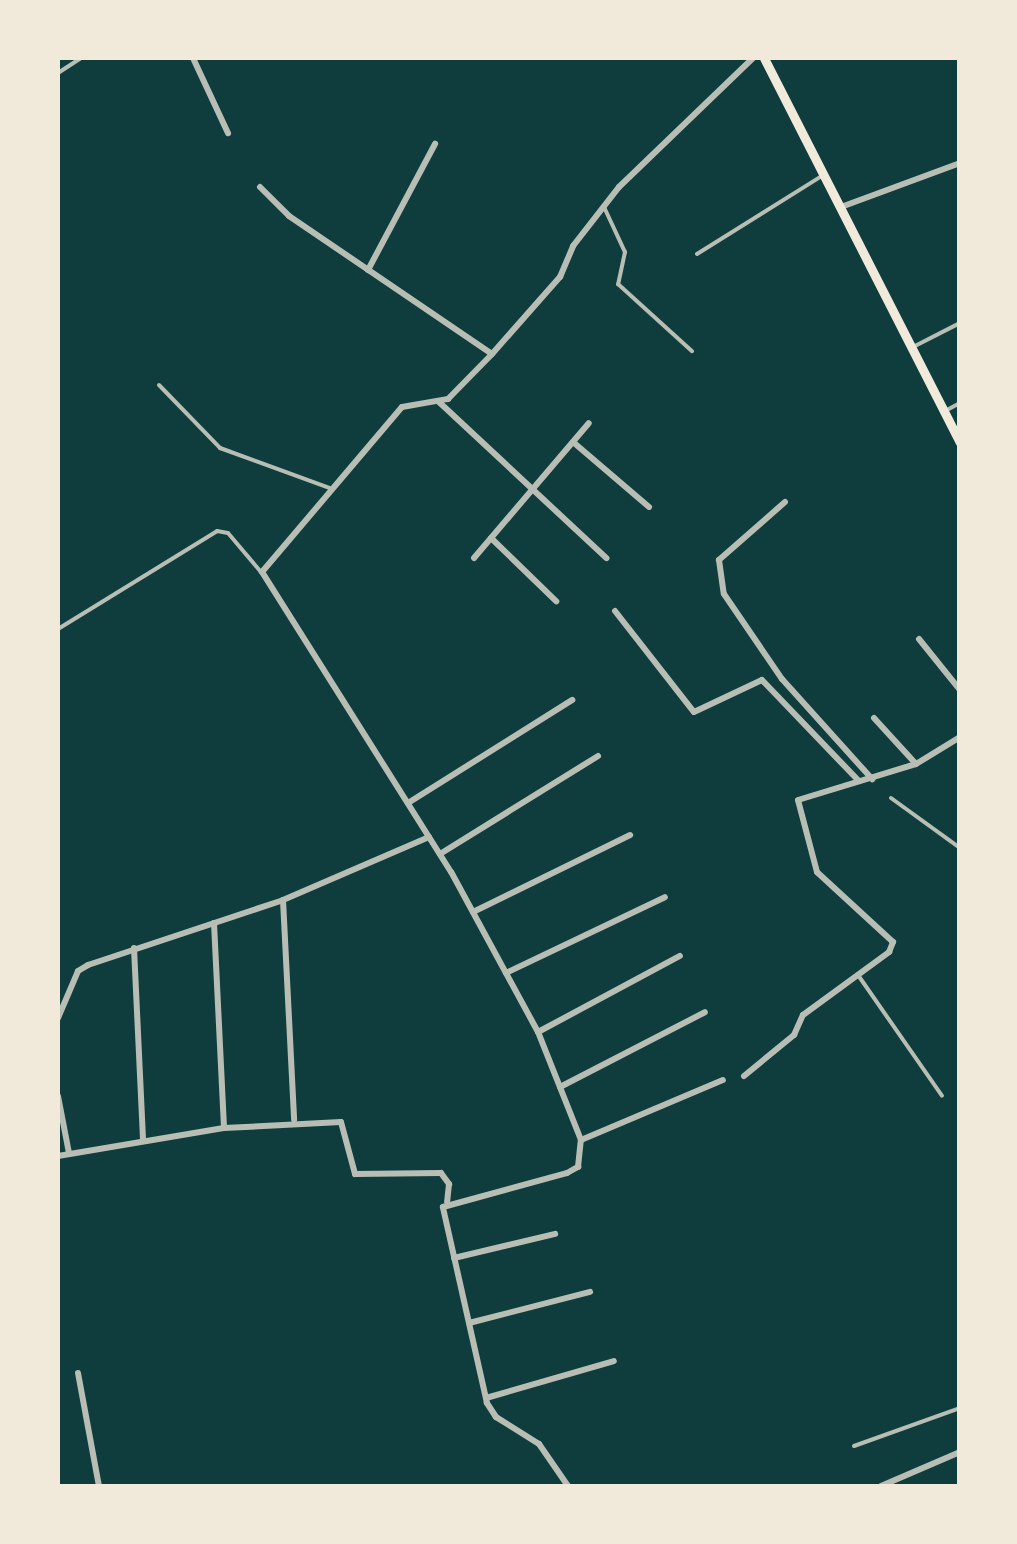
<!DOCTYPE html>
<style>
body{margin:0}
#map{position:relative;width:1017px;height:1544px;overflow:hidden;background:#0f3d3e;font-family:Barlow,sans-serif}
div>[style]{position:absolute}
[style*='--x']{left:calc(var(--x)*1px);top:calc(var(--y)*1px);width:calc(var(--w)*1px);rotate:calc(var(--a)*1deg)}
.service>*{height:4px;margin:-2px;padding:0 2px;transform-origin:2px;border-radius:2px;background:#b8beb3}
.minor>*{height:6px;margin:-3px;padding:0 3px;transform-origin:3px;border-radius:3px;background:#b8beb3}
.secondary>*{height:9px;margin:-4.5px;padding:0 4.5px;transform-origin:4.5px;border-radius:4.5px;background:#f1e9da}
span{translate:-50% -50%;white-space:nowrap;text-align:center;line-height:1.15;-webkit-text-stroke:10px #f1e9da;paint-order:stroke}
.frame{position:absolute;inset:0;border:60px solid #f1e9da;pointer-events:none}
</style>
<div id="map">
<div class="service">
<div style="--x:58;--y:73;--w:27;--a:-33"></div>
<div style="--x:604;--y:207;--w:50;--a:65"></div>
<div style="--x:625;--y:252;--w:33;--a:102"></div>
<div style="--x:618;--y:284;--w:100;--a:42.2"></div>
<div style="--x:697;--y:254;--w:145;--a:-32"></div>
<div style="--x:913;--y:347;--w:53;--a:-27.1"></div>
<div style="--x:159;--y:385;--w:88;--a:45.9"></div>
<div style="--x:220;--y:448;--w:117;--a:20"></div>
<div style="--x:945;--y:411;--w:17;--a:-28"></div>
<div style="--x:58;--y:629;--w:187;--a:-31.6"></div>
<div style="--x:217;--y:531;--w:11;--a:10"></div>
<div style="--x:228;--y:533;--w:51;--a:49.8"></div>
<div style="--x:891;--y:798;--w:85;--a:35.9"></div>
<div style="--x:858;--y:975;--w:147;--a:55.2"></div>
<div style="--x:854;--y:1446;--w:113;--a:-19.7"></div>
</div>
<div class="minor">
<div style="--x:193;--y:58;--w:83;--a:65"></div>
<div style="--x:260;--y:187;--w:41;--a:45"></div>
<div style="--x:289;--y:216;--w:245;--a:34.2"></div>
<div style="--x:841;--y:207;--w:127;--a:-20.3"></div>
<div style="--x:368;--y:270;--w:143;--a:-62"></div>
<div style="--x:439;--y:402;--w:229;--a:43"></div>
<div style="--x:573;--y:442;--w:100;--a:40.5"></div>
<div style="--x:785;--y:502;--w:88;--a:138.7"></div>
<div style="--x:719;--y:560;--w:34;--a:82"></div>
<div style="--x:724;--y:594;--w:103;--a:55.7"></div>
<div style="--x:782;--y:679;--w:135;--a:48"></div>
<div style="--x:491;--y:538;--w:91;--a:44.1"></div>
<div style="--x:474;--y:558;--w:177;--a:-49.6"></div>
<div style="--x:615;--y:611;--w:128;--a:52"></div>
<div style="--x:694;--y:712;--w:75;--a:-25.2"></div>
<div style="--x:762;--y:680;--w:140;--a:46.2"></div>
<div style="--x:919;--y:639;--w:65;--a:51.2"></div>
<div style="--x:874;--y:718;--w:62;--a:47.6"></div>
<div style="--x:408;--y:803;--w:194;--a:-32.1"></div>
<div style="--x:440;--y:854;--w:186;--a:-31.8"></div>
<div style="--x:283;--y:900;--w:220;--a:87.1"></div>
<div style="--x:473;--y:912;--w:175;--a:-26.1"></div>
<div style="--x:214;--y:923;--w:205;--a:87.2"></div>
<div style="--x:224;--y:1128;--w:117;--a:-2.9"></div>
<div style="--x:341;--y:1122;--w:54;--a:74.9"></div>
<div style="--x:355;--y:1174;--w:86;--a:-0.7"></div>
<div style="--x:441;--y:1173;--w:14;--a:54"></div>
<div style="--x:449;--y:1184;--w:18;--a:96"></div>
<div style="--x:134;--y:948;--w:192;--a:87.3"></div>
<div style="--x:506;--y:973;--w:176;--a:-25.5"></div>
<div style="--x:58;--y:1018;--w:51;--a:-66.9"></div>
<div style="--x:78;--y:971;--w:12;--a:-31"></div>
<div style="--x:88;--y:965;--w:206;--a:-18.4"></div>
<div style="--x:283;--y:900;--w:159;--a:-23.3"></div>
<div style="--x:538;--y:1032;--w:161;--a:-28.2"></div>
<div style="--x:744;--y:1076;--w:65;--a:-39.4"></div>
<div style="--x:794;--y:1035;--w:22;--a:-66"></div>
<div style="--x:803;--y:1015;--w:107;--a:-36.2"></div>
<div style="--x:889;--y:952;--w:11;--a:-68"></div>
<div style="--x:893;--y:942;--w:103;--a:-137.4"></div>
<div style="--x:817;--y:872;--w:74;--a:-104.8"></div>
<div style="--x:798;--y:800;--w:123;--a:-17"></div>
<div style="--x:916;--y:764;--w:52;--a:-31.5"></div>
<div style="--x:560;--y:1087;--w:163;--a:-27.3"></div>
<div style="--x:58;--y:1096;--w:58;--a:79.1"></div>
<div style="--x:581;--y:1140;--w:154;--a:-22.9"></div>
<div style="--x:58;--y:1156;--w:168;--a:-9.6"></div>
<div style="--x:454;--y:1258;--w:104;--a:-13.4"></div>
<div style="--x:469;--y:1323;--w:125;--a:-14.4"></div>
<div style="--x:78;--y:1373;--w:115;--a:79.5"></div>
<div style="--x:486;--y:1398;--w:133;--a:-16.1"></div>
<div style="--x:568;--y:1486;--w:51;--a:-124.6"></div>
<div style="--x:539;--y:1444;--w:51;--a:-147.9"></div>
<div style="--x:496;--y:1417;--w:17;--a:-123"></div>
<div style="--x:487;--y:1403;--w:201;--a:-102.7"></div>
<div style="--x:443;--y:1207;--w:129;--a:-15.3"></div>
<div style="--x:567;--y:1173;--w:13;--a:-29"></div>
<div style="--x:578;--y:1167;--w:27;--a:-84"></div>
<div style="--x:581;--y:1140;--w:116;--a:-111.7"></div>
<div style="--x:538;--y:1032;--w:182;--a:-118.5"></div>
<div style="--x:451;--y:872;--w:355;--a:-122.2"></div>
<div style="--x:262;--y:572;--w:216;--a:-49.7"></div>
<div style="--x:402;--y:407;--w:47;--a:-9.9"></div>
<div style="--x:448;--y:399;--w:63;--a:-45.6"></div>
<div style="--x:492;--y:354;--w:103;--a:-48.6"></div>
<div style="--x:560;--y:277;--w:34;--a:-67"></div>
<div style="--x:573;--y:246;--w:75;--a:-52.1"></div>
<div style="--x:619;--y:187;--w:186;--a:-43.9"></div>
<div style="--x:881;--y:1486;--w:86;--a:-23.3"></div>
</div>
<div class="secondary">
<div style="--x:764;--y:58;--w:431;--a:63"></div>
</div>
<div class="frame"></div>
</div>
